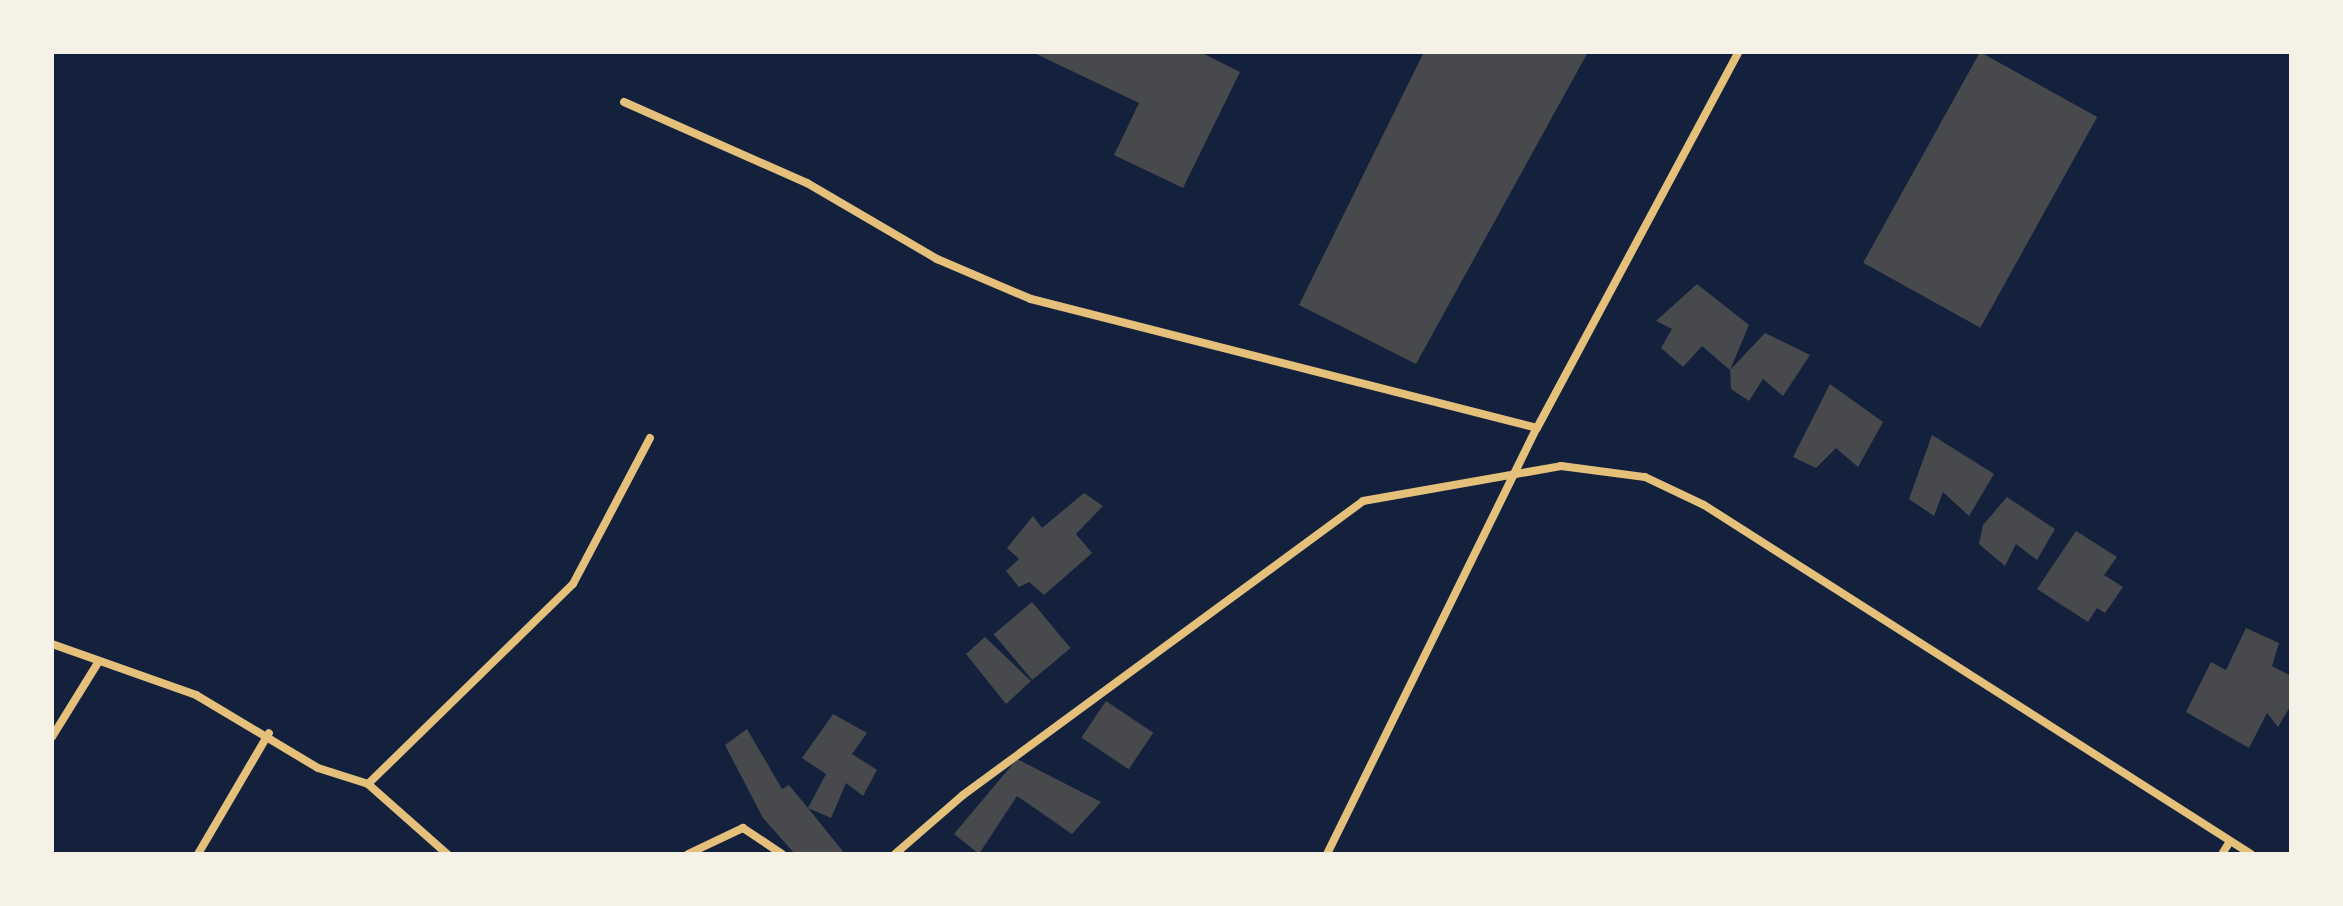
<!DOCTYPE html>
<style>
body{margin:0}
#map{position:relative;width:2343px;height:906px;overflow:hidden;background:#14213d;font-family:"Space Grotesk",sans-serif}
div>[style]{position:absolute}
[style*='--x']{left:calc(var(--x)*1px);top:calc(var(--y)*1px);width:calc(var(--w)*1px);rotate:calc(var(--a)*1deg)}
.building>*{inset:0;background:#48494c;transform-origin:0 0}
.minor>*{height:8px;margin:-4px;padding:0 4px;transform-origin:4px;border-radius:4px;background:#e5c07b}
span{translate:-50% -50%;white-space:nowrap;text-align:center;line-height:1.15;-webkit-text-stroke:8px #f6f1e7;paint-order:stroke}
.frame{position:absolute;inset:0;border:54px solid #f6f1e7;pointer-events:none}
</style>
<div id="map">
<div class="building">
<div style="clip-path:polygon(1032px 52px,1200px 52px,1240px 72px,1183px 188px,1114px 155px,1139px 103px)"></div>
<div style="clip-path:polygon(1424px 52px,1588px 52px,1416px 364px,1299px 305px)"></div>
<div style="left:1980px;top:52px;width:134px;height:241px;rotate:29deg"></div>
<div style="clip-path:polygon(1697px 284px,1749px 325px,1730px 370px,1702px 346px,1683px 367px,1661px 348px,1672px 329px,1656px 321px)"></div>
<div style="clip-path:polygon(1765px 333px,1810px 355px,1783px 396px,1763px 379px,1749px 401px,1731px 389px,1730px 370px)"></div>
<div style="clip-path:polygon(1830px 384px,1883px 422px,1858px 467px,1836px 448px,1816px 468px,1793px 457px)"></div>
<div style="clip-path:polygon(1932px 435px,1994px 474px,1969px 516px,1943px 492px,1934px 516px,1909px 499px)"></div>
<div style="clip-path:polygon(1084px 493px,1103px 506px,1076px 534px,1092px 553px,1044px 595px,1029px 582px,1019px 587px,1006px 571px,1019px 559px,1007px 548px,1033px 516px,1042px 528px)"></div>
<div style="clip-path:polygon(2007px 497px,2055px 529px,2037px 560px,2016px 544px,2005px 566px,1979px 544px,1983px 525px)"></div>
<div style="clip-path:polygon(2076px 531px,2117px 557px,2104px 575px,2123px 587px,2105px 613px,2097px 608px,2088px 622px,2037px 589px)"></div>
<div style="left:1032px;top:602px;width:60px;height:50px;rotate:50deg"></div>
<div style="clip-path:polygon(2246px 628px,2279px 643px,2272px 666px,2291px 676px,2291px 705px,2278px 727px,2267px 713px,2249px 748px,2186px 712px,2211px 662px,2226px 670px)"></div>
<div style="clip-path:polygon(985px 637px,1031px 681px,1006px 704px,966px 654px)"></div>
<div style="left:1106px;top:701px;width:57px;height:44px;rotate:34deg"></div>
<div style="clip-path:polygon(833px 714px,867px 733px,852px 754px,877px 770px,863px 796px,846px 783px,831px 818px,808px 808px,845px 854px,795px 854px,763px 818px,725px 745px,747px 729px,782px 789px,789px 785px,808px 808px,826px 774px,802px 758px)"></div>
<div style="clip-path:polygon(1017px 759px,1101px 802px,1072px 834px,1017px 796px,979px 854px,954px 834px)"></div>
</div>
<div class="minor">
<div style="--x:624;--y:102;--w:200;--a:23.9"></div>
<div style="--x:807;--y:183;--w:151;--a:30.3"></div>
<div style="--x:937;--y:259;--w:102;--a:23.1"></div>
<div style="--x:1031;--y:299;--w:522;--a:14.3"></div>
<div style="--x:52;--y:644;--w:153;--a:19.5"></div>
<div style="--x:196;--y:695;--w:142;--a:30.9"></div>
<div style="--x:318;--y:768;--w:52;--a:17.7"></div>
<div style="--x:368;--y:784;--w:286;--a:-44.3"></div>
<div style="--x:573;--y:584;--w:165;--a:-62.2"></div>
<div style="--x:52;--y:737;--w:89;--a:-58.3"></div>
<div style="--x:368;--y:784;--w:106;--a:41.5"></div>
<div style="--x:198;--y:854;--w:140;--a:-59.6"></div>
<div style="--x:688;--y:854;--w:61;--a:-25.3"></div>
<div style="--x:743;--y:828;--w:47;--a:33.7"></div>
<div style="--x:895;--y:854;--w:90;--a:-40.9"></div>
<div style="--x:963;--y:795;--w:496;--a:-36.3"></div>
<div style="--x:1363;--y:501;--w:201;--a:-10"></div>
<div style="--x:1561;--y:466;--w:85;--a:7.5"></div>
<div style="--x:1645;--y:477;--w:65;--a:25.4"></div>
<div style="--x:1704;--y:505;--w:649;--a:32.54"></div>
<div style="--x:1327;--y:854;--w:475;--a:-63.8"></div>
<div style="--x:1537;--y:428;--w:427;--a:-61.8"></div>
<div style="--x:2222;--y:854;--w:15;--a:-58"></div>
</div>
<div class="frame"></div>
</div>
